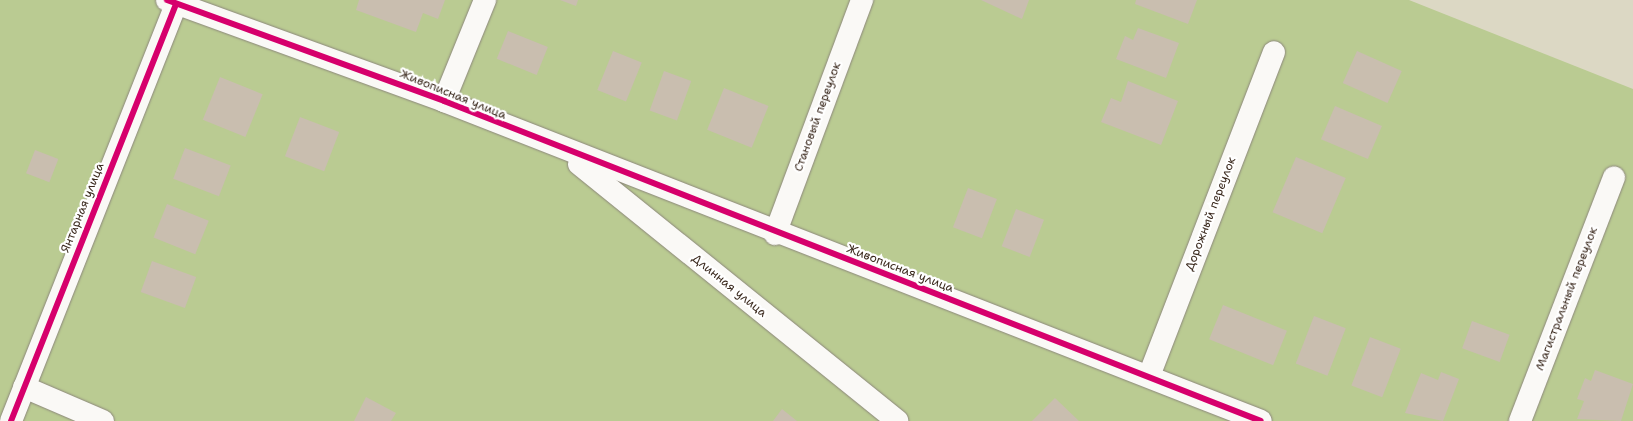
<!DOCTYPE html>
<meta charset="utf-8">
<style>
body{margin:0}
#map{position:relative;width:1633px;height:421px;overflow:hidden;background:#dcd8c4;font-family:"Shantell Sans",sans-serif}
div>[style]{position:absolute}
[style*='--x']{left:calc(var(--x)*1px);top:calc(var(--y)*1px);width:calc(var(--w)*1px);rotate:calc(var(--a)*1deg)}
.green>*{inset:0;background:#bacb92}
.building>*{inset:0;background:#c9beaf;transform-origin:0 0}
.roads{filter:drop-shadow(0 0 1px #8c877b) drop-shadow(0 0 1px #8c877b)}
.minor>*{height:22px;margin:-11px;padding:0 11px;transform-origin:11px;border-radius:11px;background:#faf9f6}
.cycleway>*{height:6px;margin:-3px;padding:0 3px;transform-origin:3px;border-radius:3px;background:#d6006c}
span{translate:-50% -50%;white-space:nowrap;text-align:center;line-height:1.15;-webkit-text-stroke:4.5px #fff;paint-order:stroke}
.street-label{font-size:12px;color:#3b2a1e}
</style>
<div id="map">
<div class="green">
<div style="clip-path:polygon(0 0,1409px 0,1633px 89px,1633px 421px,0 421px)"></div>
</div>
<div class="building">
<div style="clip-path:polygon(359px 0,445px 0,438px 19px,423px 13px,416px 32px,356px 10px)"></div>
<div style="clip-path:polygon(560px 0,578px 0,576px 6px)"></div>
<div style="clip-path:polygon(981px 0,1029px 0,1022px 19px)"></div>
<div style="clip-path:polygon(1136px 0,1197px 0,1188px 24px,1135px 4px)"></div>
<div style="clip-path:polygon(1138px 28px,1179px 43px,1166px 78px,1116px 59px,1125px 36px,1133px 40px)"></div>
<div style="left:508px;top:31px;width:43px;height:30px;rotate:22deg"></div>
<div style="left:613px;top:51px;width:31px;height:42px;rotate:22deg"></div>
<div style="left:1357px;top:51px;width:49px;height:35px;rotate:24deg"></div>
<div style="left:664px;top:71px;width:29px;height:42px;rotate:20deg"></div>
<div style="left:220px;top:77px;width:46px;height:46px;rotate:22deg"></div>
<div style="clip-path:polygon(1128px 81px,1178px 101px,1161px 145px,1101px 122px,1111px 98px,1121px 102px)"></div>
<div style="left:724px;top:88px;width:48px;height:45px;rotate:22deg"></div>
<div style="left:1335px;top:106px;width:51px;height:36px;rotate:23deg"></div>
<div style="left:300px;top:117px;width:42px;height:42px;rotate:21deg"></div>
<div style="left:185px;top:148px;width:49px;height:33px;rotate:21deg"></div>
<div style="left:35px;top:150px;width:25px;height:25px;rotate:21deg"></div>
<div style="left:1296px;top:157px;width:54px;height:60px;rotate:23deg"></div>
<div style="left:968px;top:188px;width:31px;height:42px;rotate:21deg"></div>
<div style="left:167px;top:204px;width:45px;height:36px;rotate:22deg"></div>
<div style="left:1016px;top:209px;width:30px;height:40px;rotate:21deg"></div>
<div style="left:152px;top:261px;width:47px;height:33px;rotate:20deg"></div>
<div style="left:1223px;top:305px;width:69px;height:37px;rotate:22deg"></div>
<div style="left:1314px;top:316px;width:34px;height:51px;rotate:21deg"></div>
<div style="left:1472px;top:321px;width:40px;height:29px;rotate:20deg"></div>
<div style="left:1370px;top:337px;width:33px;height:52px;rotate:21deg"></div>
<div style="clip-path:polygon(1595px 370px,1633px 384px,1621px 421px,1577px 419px,1584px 401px,1577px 399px,1585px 378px,1591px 381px)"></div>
<div style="clip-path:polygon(1441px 372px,1459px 379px,1443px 421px,1405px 413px,1421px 373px,1438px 380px)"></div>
<div style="clip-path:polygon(366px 397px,396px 413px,391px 421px,354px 421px)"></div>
<div style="clip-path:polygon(1055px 398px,1079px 421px,1032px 421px)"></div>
<div style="clip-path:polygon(782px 409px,797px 421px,773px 421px)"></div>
</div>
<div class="roads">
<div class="minor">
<div style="--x:167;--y:0;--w:295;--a:20"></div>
<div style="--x:444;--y:101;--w:877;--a:21.39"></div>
<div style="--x:444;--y:101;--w:109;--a:-67.9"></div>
<div style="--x:579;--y:164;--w:409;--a:38.9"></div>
<div style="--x:775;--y:234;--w:250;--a:-69.6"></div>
<div style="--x:1149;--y:376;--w:347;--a:-68.9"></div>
<div style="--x:24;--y:387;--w:86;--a:23.3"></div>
<div style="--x:11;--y:421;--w:448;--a:-68.4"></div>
<div style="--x:1520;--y:421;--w:261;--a:-68.9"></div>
</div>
</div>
<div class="cycleway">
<div style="--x:167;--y:0;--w:295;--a:20"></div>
<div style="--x:444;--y:101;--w:877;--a:21.39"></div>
<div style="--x:11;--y:421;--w:448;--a:-68.4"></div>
</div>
<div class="street-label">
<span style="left:453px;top:95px;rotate:22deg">Живописная улица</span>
<span style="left:818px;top:117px;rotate:-70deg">Становый переулок</span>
<span style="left:83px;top:208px;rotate:-68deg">Янтарная улица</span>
<span style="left:1211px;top:214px;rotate:-69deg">Дорожный переулок</span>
<span style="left:900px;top:269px;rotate:21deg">Живописная улица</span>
<span style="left:729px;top:286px;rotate:39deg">Длинная улица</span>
<span style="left:1567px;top:299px;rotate:-69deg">Магистральный переулок</span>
</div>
</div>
